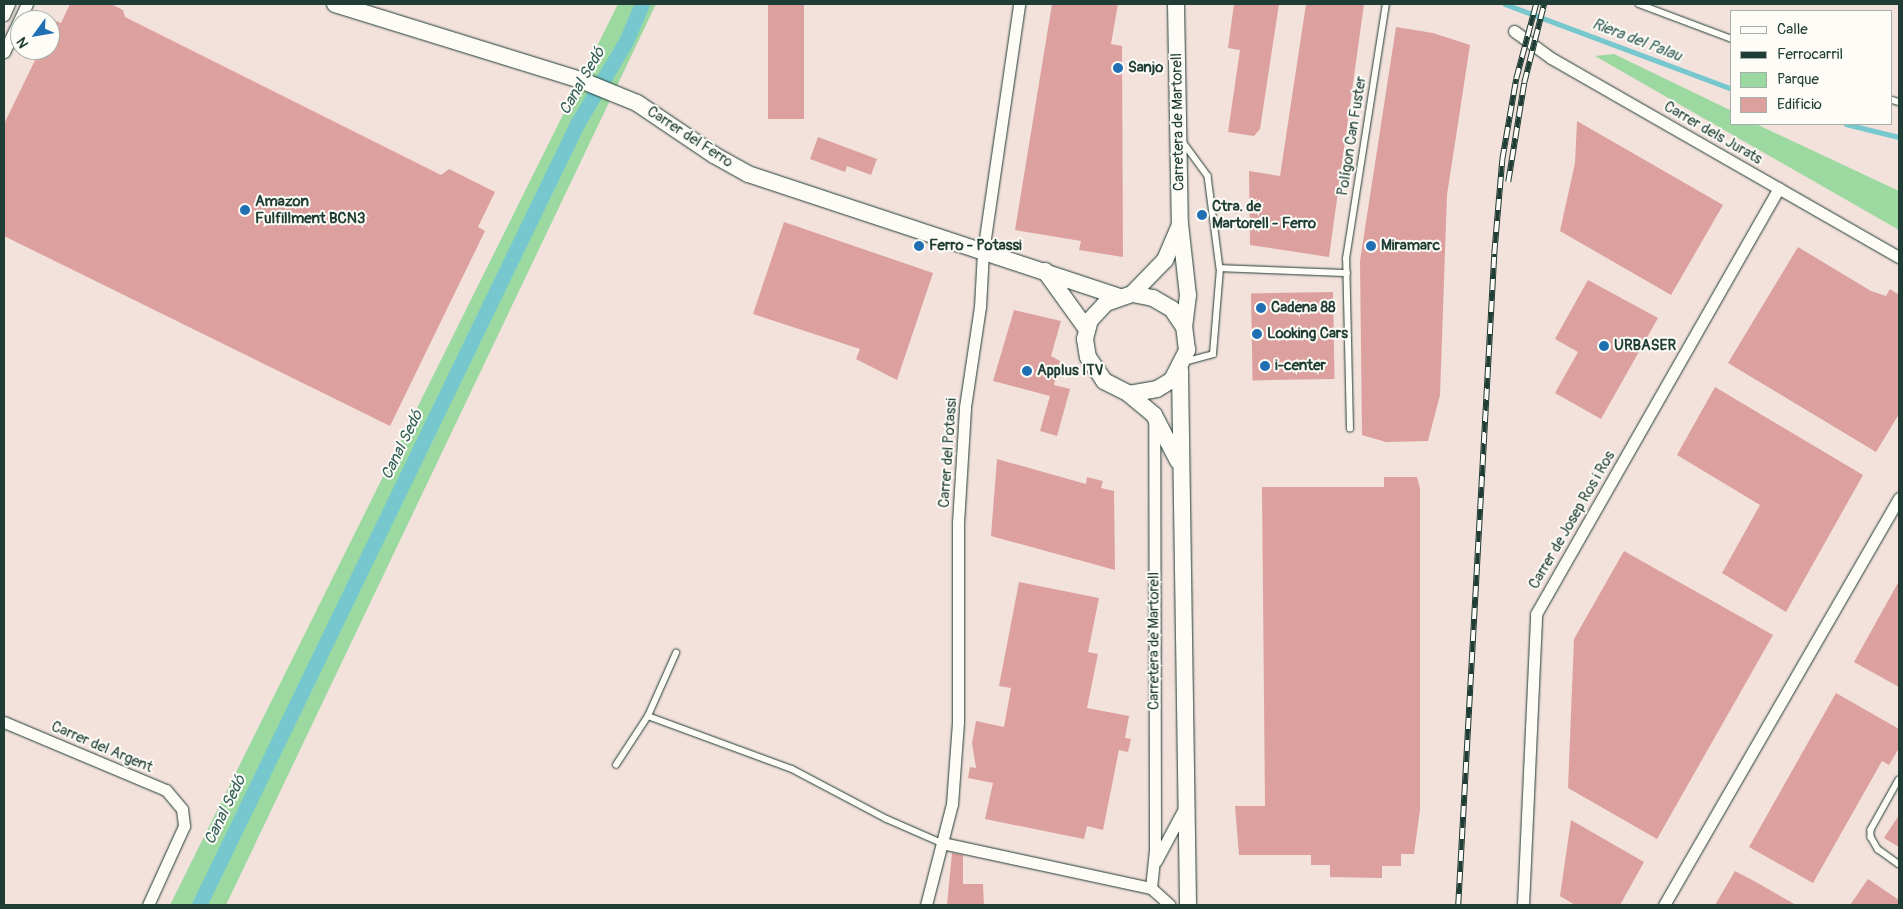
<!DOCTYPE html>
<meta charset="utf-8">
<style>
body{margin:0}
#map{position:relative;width:1903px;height:909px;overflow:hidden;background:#f3e1dc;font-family:Pangolin,sans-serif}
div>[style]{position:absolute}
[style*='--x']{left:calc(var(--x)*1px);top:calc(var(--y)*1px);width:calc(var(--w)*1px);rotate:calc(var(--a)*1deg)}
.green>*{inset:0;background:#9cd9a1}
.stream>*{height:4.5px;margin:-2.25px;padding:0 2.25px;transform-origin:2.25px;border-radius:2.25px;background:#76c8ce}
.canal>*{height:15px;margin:-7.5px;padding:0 7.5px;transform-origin:7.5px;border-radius:7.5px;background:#76c8ce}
.building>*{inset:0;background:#dca19e;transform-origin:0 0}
.roads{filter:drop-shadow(0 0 1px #1f3d34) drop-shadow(0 0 1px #1f3d34)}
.lane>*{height:5.5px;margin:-2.75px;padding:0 2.75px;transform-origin:2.75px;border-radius:2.75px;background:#fdfcf7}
.street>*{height:11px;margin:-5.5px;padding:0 5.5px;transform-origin:5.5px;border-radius:5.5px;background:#fdfcf7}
.secondary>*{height:16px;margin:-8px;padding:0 8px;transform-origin:8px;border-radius:8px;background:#fdfcf7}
.rail>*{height:5.5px;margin-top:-2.75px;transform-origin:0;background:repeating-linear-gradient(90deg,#fdfcf7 0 11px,#1f3d34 0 22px);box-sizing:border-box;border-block:1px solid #1f3d34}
.dots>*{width:14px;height:14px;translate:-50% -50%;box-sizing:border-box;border:2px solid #fdfcf7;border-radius:50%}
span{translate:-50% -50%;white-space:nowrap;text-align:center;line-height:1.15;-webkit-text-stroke:4px #fdfcf7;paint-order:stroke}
.poi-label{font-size:15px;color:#1f3d34;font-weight:700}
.left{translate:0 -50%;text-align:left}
.street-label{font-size:15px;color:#1f3d34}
.water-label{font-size:16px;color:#35605a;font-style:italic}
.frame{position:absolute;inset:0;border:5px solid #1f3d34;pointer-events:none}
.legend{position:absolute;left:1730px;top:10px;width:162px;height:115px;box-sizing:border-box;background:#fdfcf7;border:1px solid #a4b0a9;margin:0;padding:6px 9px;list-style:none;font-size:15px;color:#1f3d34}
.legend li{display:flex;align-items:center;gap:10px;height:25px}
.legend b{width:25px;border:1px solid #a4b0a9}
.north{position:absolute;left:10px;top:10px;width:50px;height:50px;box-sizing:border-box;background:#fdfcf7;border:1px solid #a4b0a9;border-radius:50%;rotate:238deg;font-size:14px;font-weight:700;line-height:20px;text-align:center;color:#1f3d34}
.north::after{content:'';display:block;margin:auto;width:18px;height:22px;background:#1f6fb2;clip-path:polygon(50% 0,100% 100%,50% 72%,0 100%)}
</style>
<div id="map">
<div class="green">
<div style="clip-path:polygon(618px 4px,656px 4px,226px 905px,170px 905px)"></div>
<div style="clip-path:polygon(1614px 54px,1732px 111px,1732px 124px,1756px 124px,1899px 191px,1899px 230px,1595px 56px)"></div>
</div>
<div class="stream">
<div style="--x:1505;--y:4;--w:242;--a:20.5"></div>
<div style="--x:1846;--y:124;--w:55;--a:13.8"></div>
</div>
<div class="canal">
<div style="--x:199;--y:905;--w:868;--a:-64.17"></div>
<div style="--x:577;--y:124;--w:96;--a:-59.4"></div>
<div style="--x:626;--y:41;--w:40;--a:-66.6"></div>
</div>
<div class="building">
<div style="clip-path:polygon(70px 4px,111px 4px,123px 10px,125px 17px,441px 175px,449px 169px,495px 192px,478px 227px,485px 231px,390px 426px,4px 236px,4px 124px,40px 50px,50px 50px,50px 29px,54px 20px,61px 23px)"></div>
<div style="left:768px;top:4px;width:36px;height:115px"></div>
<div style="clip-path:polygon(1052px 4px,1118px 4px,1111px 44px,1122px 46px,1123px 257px,1079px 250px,1081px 241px,1015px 230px)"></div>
<div style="clip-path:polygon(1234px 4px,1279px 4px,1260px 129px,1254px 136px,1228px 132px,1240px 50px,1228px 48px)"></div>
<div style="clip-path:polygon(1306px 4px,1364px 4px,1329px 257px,1250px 245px,1249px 171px,1280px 176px)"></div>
<div style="clip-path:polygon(1396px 27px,1433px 33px,1470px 45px,1447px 195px,1440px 395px,1428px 441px,1386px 442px,1362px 435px,1360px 261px)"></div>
<div style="clip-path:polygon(1577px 121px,1723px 205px,1671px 295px,1560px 231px,1575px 163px)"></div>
<div style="clip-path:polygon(818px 137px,877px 159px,871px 175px,847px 166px,845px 172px,810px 159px)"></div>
<div style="clip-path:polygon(784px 222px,933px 273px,897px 380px,856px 359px,860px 349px,753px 314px)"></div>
<div style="clip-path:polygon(1798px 247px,1871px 291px,1886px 296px,1890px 289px,1899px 295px,1899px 414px,1876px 452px,1728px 363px)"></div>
<div style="clip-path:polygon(1588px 280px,1658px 318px,1601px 419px,1555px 393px,1578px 352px,1555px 339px)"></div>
<div style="left:1333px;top:292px;width:87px;height:82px;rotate:89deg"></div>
<div style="clip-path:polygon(1014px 310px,1061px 321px,1051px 356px,1060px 361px,1054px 385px,1070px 389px,1057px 436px,1040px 431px,1050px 396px,993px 381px)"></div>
<div style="clip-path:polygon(1715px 387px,1863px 475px,1786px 612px,1722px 573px,1760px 505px,1677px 455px)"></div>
<div style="clip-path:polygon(997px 459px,1086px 484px,1087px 477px,1103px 481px,1101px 488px,1114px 491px,1115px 570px,991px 536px)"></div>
<div style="clip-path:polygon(1384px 477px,1417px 477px,1420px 488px,1420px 810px,1414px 854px,1401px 854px,1401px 866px,1382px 866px,1382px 878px,1330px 877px,1330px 865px,1311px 865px,1311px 855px,1239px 855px,1235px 806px,1265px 806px,1262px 487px,1384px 487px)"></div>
<div style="clip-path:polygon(1624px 551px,1773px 635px,1657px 839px,1568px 788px,1574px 639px)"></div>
<div style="clip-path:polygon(1899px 581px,1899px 687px,1854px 662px)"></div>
<div style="clip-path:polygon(1019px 582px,1099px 598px,1088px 652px,1098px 654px,1087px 708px,1129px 716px,1125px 738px,1131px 739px,1128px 752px,1119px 750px,1103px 830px,1087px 826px,1084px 839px,985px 819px,993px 783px,968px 778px,970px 767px,976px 768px,972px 743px,976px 721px,1004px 727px,1011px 688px,999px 686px)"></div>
<div style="clip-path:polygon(1836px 693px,1899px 729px,1899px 748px,1889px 765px,1882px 761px,1813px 883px,1749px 847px)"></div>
<div style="clip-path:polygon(1899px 815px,1899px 847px,1884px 838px)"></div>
<div style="clip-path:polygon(1571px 820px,1644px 862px,1620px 905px,1575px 905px,1560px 896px)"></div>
<div style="clip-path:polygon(952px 853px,963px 855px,963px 884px,983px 884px,984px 905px,947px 905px)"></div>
<div style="clip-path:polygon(1735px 871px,1754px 881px,1796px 905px,1715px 905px)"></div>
<div style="clip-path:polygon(1868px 879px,1899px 900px,1899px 905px,1850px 905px)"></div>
</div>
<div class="roads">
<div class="lane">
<div style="--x:1639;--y:4;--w:99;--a:20.6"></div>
<div style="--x:1892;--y:100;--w:7;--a:16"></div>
<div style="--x:1183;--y:142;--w:42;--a:53.7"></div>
<div style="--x:1208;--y:176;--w:93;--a:82.6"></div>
<div style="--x:1184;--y:362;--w:30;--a:-15"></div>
<div style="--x:1213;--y:354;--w:86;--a:-85.3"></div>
<div style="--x:1220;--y:268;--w:127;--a:2.3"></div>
<div style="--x:1350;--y:429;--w:170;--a:-91.3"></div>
<div style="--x:1346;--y:259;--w:258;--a:-81.1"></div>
<div style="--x:648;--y:716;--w:69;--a:-66"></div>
<div style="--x:616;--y:765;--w:59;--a:-56.9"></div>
<div style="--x:648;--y:716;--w:153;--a:20.2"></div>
<div style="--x:792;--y:769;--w:107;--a:27.8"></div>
<div style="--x:887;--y:819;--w:60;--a:23.6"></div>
<div style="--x:1899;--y:780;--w:57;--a:119.2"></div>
<div style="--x:1871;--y:830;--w:7;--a:90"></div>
<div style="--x:1871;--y:837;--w:14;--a:60"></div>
<div style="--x:1878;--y:849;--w:26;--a:36"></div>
</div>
<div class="street">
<div style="--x:4;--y:15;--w:12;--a:-66"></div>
<div style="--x:1514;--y:31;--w:46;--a:36.1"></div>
<div style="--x:1551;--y:58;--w:401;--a:29.8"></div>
<div style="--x:4;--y:52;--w:53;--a:-64.4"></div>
<div style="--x:4;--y:722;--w:176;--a:22.8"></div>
<div style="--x:166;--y:790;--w:25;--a:50"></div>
<div style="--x:182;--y:809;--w:17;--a:83"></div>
<div style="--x:184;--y:826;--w:87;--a:114.5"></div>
<div style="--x:942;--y:843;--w:214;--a:12.2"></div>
<div style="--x:1156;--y:861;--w:64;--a:-61.8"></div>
<div style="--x:1151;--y:888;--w:39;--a:-84"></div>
<div style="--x:1155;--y:849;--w:432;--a:-90.1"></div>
<div style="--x:1151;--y:888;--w:25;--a:42"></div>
<div style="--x:926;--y:905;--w:104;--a:-75.6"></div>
<div style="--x:952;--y:804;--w:82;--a:-85.8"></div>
<div style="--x:958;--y:722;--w:199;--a:-90"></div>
<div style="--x:958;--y:523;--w:116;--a:-86.5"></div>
<div style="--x:965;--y:407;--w:101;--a:-81.5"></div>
<div style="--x:980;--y:307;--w:55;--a:-86.9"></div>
<div style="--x:983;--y:252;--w:251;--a:-81.7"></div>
<div style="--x:1523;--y:905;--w:291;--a:-87.4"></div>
<div style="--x:1536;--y:614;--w:490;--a:-60.3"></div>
<div style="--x:1664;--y:905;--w:470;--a:-60"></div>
</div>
<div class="secondary">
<div style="--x:335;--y:4;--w:260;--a:17.2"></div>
<div style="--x:583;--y:81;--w:58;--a:22.2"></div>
<div style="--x:637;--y:103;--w:93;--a:34"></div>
<div style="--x:714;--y:155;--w:39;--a:29"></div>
<div style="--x:748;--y:174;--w:391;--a:18.3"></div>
<div style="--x:1176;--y:4;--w:220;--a:89"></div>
<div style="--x:1180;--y:224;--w:71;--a:83.6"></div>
<div style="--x:1188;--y:295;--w:32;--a:97"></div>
<div style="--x:1045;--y:271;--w:70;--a:54.3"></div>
<div style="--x:1132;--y:294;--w:47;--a:-45.9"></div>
<div style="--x:1165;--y:260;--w:38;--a:-67"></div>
<div style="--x:1180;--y:370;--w:535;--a:89.14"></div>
<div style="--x:1129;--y:394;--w:28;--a:-10"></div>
<div style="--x:1157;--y:389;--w:17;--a:-31"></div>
<div style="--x:1172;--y:380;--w:34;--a:-63"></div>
<div style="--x:1187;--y:350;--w:23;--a:-97"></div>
<div style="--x:1184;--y:327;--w:22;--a:-124"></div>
<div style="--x:1172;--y:309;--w:22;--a:-150"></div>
<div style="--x:1153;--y:298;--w:21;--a:-169"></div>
<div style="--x:1132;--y:294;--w:28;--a:161"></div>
<div style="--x:1106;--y:303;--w:23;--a:133"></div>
<div style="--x:1090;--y:320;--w:20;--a:105"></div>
<div style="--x:1085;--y:339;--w:18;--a:81"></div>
<div style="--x:1088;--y:357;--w:29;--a:56"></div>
<div style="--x:1104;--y:381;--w:28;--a:27"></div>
<div style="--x:1129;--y:394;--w:33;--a:40"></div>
<div style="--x:1154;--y:415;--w:52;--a:62.4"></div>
</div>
</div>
<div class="rail">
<div style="--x:1508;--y:182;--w:100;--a:-80.8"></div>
<div style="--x:1524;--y:83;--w:81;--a:-75.8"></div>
<div style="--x:1458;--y:905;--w:652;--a:-86.83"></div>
<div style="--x:1494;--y:254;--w:94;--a:-85.1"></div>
<div style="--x:1502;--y:160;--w:82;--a:-80.2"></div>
<div style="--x:1516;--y:79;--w:78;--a:-75.1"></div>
</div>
<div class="dots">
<div style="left:1118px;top:68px;background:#1f6fb2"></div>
<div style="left:245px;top:210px;background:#1f6fb2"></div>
<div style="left:1202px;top:215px;background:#1f6fb2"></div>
<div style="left:919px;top:246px;background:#1f6fb2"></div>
<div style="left:1371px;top:246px;background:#1f6fb2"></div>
<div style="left:1261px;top:308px;background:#1f6fb2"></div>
<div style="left:1257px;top:334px;background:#1f6fb2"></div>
<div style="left:1604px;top:346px;background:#1f6fb2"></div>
<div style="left:1265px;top:366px;background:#1f6fb2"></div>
<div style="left:1027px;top:371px;background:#1f6fb2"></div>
</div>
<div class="poi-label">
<span class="left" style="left:1128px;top:68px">Sanjo</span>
<span class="left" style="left:255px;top:210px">Amazon<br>Fulfillment BCN3</span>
<span class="left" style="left:1212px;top:215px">Ctra. de<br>Martorell - Ferro</span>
<span class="left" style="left:929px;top:246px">Ferro - Potassi</span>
<span class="left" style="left:1381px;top:246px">Miramarc</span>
<span class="left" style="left:1271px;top:308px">Cadena 88</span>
<span class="left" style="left:1267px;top:334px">Looking Cars</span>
<span class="left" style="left:1614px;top:346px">URBASER</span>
<span class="left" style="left:1275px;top:366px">i-center</span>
<span class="left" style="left:1037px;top:371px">Applus ITV</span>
</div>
<div class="street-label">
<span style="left:1178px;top:122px;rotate:-91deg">Carretera de Martorell</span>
<span style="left:1713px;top:133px;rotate:30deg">Carrer dels Jurats</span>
<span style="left:1352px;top:136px;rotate:-81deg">Polígon Can Fuster</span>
<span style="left:690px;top:137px;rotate:33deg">Carrer del Ferro</span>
<span style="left:948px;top:453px;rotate:-86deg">Carrer del Potassi</span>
<span style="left:1572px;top:520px;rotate:-60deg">Carrer de Josep Ros i Ros</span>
<span style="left:1154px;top:641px;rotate:-90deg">Carretera de Martorell</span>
<span style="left:102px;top:747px;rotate:23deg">Carrer del Argent</span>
</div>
<div class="water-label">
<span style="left:1637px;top:40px;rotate:21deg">Riera del Palau</span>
<span style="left:582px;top:81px;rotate:-60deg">Canal Sedó</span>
<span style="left:402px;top:445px;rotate:-64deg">Canal Sedó</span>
<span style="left:225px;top:810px;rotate:-64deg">Canal Sedó</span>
</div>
<div class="frame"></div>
<ul class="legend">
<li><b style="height:6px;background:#fdfcf7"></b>Calle</li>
<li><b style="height:6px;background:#1f3d34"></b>Ferrocarril</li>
<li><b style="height:14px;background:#9cd9a1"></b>Parque</li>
<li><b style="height:14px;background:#dca19e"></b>Edificio</li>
</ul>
<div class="north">N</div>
</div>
